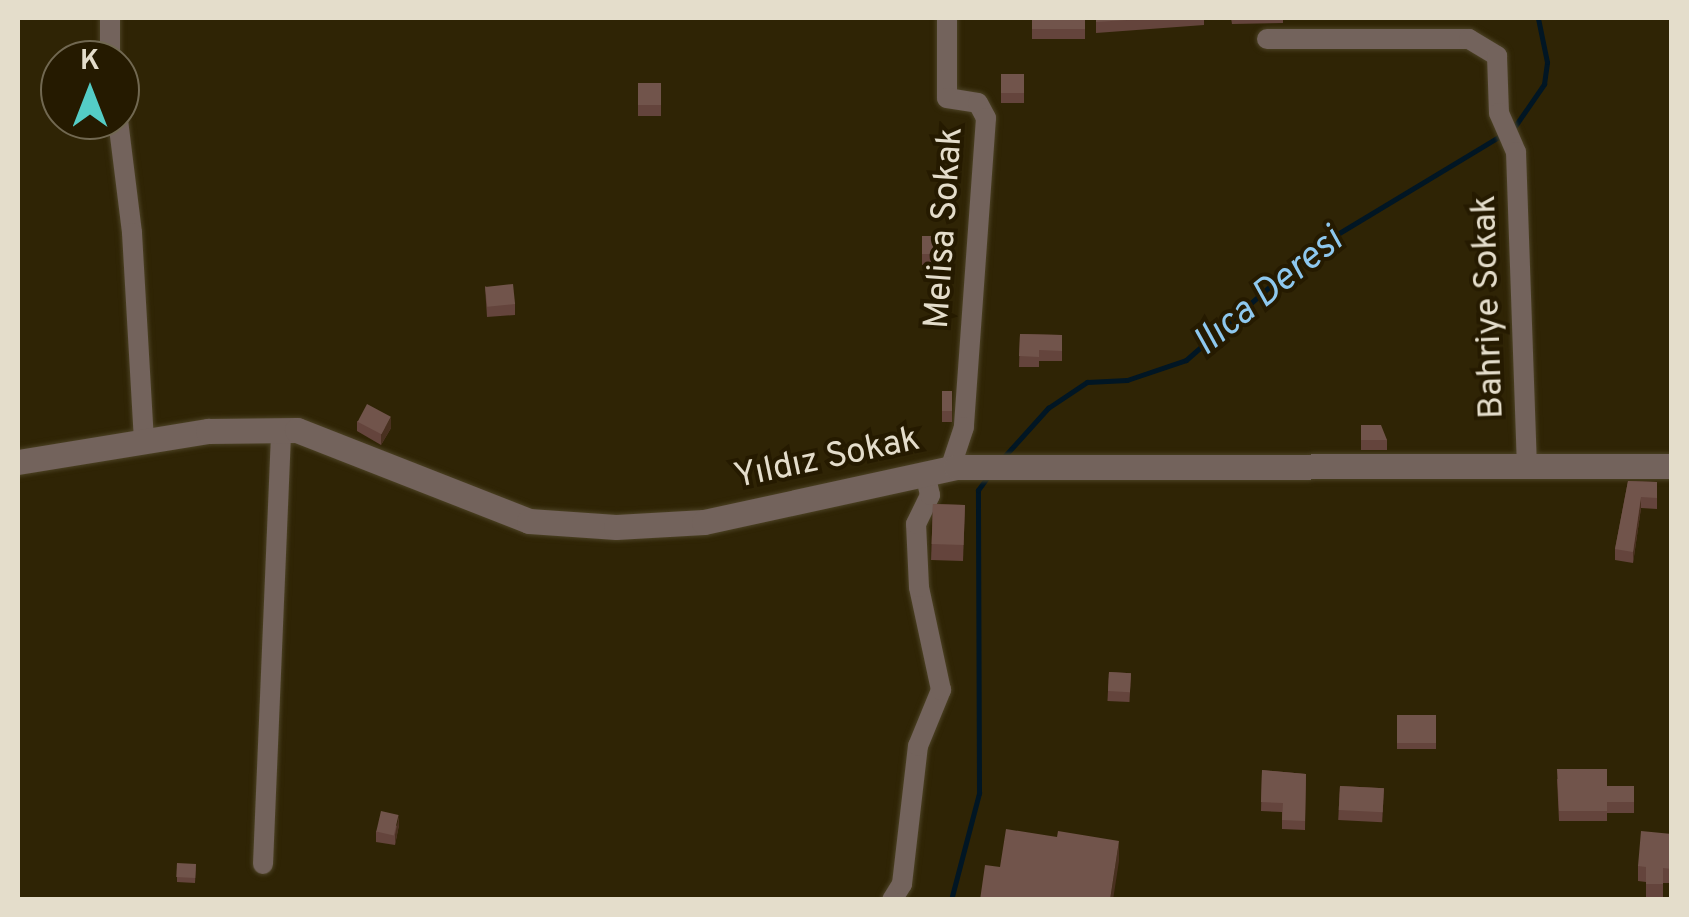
<!DOCTYPE html>
<meta charset="utf-8">
<style>
body{margin:0}
#map{position:relative;width:1689px;height:917px;overflow:hidden;background:#2f2405;font-family:Overpass,sans-serif}
div>[style]{position:absolute}
[style*='--x']{left:calc(var(--x)*1px);top:calc(var(--y)*1px);width:calc(var(--w)*1px);rotate:calc(var(--a)*1deg)}
.stream>*{height:5px;margin:-2.5px;padding:0 2.5px;transform-origin:2.5px;border-radius:2.5px;background:#011624}
.roads{filter:drop-shadow(0 0 2px #4c4225) drop-shadow(0 0 2px #4c4225)}
.minor>*{height:20px;margin:-10px;padding:0 10px;transform-origin:10px;border-radius:10px;background:#73635c}
.tertiary>*{height:25px;margin:-12.5px;padding:0 12.5px;transform-origin:12.5px;border-radius:12.5px;background:#73635c}
.wall>*{inset:0;background:#64443c;transform-origin:0 0}
.shaded-wall>*{inset:0;background:#49301f}
.building>*{inset:0;background:#71544b;transform-origin:0 0}
span{translate:-50% -50%;white-space:nowrap;text-align:center;line-height:1.15;-webkit-text-stroke:8px #251a00;paint-order:stroke}
.street-label{font-size:35px;color:#e4ddcb}
.water-label{font-size:38px;color:#8ec8ee;font-style:italic}
.frame{position:absolute;inset:0;border:20px solid #e4ddcb;pointer-events:none}
.north{position:absolute;left:40px;top:40px;width:100px;height:100px;box-sizing:border-box;background:#251a00;border:2px solid #716851;border-radius:50%;rotate:0deg;font-size:28px;font-weight:700;line-height:40px;text-align:center;color:#e4ddcb}
.north::after{content:'';display:block;margin:auto;width:35px;height:45px;background:#54cdc6;clip-path:polygon(50% 0,100% 100%,50% 72%,0 100%)}
</style>
<div id="map">
<div class="stream">
<div style="--x:1513;--y:129;--w:55;--a:-55.4"></div>
<div style="--x:1544;--y:84;--w:22;--a:-82"></div>
<div style="--x:1547;--y:62;--w:45;--a:-101.6"></div>
<div style="--x:1002;--y:459;--w:69;--a:-48"></div>
<div style="--x:1048;--y:408;--w:47;--a:-33.7"></div>
<div style="--x:1087;--y:382;--w:40;--a:-2.9"></div>
<div style="--x:1127;--y:380;--w:62;--a:-18.7"></div>
<div style="--x:1186;--y:360;--w:167;--a:-41.3"></div>
<div style="--x:1311;--y:250;--w:224;--a:-31.1"></div>
<div style="--x:951;--y:900;--w:111;--a:-75.3"></div>
<div style="--x:979;--y:793;--w:303;--a:-90.2"></div>
<div style="--x:978;--y:490;--w:19;--a:-54"></div>
</div>
<div class="roads">
<div class="minor">
<div style="--x:110;--y:18;--w:42;--a:90"></div>
<div style="--x:947;--y:18;--w:80;--a:90"></div>
<div style="--x:947;--y:98;--w:31;--a:9"></div>
<div style="--x:978;--y:103;--w:17;--a:62"></div>
<div style="--x:986;--y:118;--w:310;--a:94.1"></div>
<div style="--x:964;--y:427;--w:44;--a:108.4"></div>
<div style="--x:1267;--y:39;--w:202;--a:0"></div>
<div style="--x:1469;--y:39;--w:33;--a:31"></div>
<div style="--x:1497;--y:56;--w:57;--a:88"></div>
<div style="--x:1499;--y:113;--w:43;--a:66.4"></div>
<div style="--x:1516;--y:152;--w:316;--a:88"></div>
<div style="--x:118;--y:120;--w:114;--a:82.9"></div>
<div style="--x:132;--y:233;--w:208;--a:86.7"></div>
<div style="--x:263;--y:864;--w:434;--a:-87.6"></div>
<div style="--x:892;--y:900;--w:19;--a:-58"></div>
<div style="--x:902;--y:884;--w:139;--a:-83.4"></div>
<div style="--x:918;--y:746;--w:61;--a:-67.7"></div>
<div style="--x:941;--y:690;--w:105;--a:-102.1"></div>
<div style="--x:919;--y:587;--w:63;--a:-92.7"></div>
<div style="--x:916;--y:524;--w:32;--a:-64"></div>
<div style="--x:930;--y:495;--w:22;--a:-103"></div>
</div>
<div class="tertiary">
<div style="--x:18;--y:462;--w:193;--a:-9.3"></div>
<div style="--x:208;--y:431;--w:89;--a:-0.6"></div>
<div style="--x:297;--y:430;--w:249;--a:21.4"></div>
<div style="--x:529;--y:521;--w:87;--a:3.9"></div>
<div style="--x:616;--y:527;--w:88;--a:-3.3"></div>
<div style="--x:704;--y:522;--w:258;--a:-12.3"></div>
<div style="--x:956;--y:467;--w:716;--a:-0.08"></div>
</div>
</div>
<div class="wall">
<div style="left:1032px;top:18px;width:53px;height:21px"></div>
<div style="clip-path:polygon(1096px 18px,1204px 18px,1204px 25px,1096px 33px)"></div>
<div style="clip-path:polygon(1231px 18px,1283px 18px,1283px 23px,1232px 24px)"></div>
<div style="left:1001px;top:74px;width:23px;height:29px"></div>
<div style="left:638px;top:83px;width:23px;height:33px"></div>
<div style="left:922px;top:236px;width:20px;height:29px"></div>
<div style="clip-path:polygon(485px 286px,515px 304px,515px 315px,487px 317px)"></div>
<div style="clip-path:polygon(1020px 334px,1062px 335px,1062px 361px,1039px 361px,1039px 367px,1019px 367px)"></div>
<div style="left:942px;top:391px;width:10px;height:31px"></div>
<div style="clip-path:polygon(357px 421px,391px 428px,381px 445px,357px 431px)"></div>
<div style="clip-path:polygon(1361px 425px,1387px 440px,1387px 450px,1361px 450px)"></div>
<div style="clip-path:polygon(1628px 481px,1657px 482px,1657px 509px,1641px 508px,1633px 563px,1615px 560px,1615px 549px)"></div>
<div style="left:933px;top:504px;width:32px;height:56px;rotate:2deg"></div>
<div style="left:1109px;top:672px;width:22px;height:29px;rotate:3deg"></div>
<div style="left:1397px;top:715px;width:39px;height:34px"></div>
<div style="clip-path:polygon(1262px 770px,1306px 774px,1305px 830px,1282px 829px,1282px 812px,1261px 811px)"></div>
<div style="clip-path:polygon(1557px 779px,1607px 786px,1634px 786px,1634px 813px,1607px 813px,1607px 821px,1559px 821px)"></div>
<div style="left:1340px;top:786px;width:44px;height:34px;rotate:3deg"></div>
<div style="clip-path:polygon(399px 825px,395px 845px,376px 842px,376px 831px)"></div>
<div style="clip-path:polygon(1672px 834px,1672px 883px,1663px 883px,1663px 899px,1646px 899px,1646px 882px,1638px 881px,1638px 866px)"></div>
<div style="clip-path:polygon(196px 864px,195px 883px,177px 882px,177px 877px)"></div>
</div>
<div class="shaded-wall">
<div style="clip-path:polygon(391px 417px,391px 428px,381px 445px,381px 434px)"></div>
<div style="clip-path:polygon(1641px 497px,1641px 508px,1633px 563px,1633px 552px)"></div>
<div style="clip-path:polygon(399px 815px,399px 825px,395px 845px,395px 835px)"></div>
<div style="clip-path:polygon(1119px 841px,1119px 861px,1113px 900px,1110px 900px)"></div>
</div>
<div class="building">
<div style="left:1032px;top:18px;width:53px;height:11px"></div>
<div style="clip-path:polygon(1096px 18px,1158px 18px,1096px 22px)"></div>
<div style="left:1001px;top:74px;width:23px;height:19px"></div>
<div style="left:638px;top:83px;width:23px;height:22px"></div>
<div style="left:922px;top:236px;width:20px;height:18px"></div>
<div style="left:513px;top:284px;width:20px;height:28px;rotate:84deg"></div>
<div style="clip-path:polygon(1020px 334px,1062px 335px,1062px 351px,1039px 350px,1039px 357px,1019px 356px)"></div>
<div style="left:942px;top:391px;width:10px;height:20px"></div>
<div style="left:367px;top:404px;width:27px;height:20px;rotate:28deg"></div>
<div style="clip-path:polygon(1361px 425px,1381px 425px,1387px 440px,1361px 440px)"></div>
<div style="clip-path:polygon(1628px 481px,1657px 482px,1657px 498px,1641px 497px,1633px 552px,1615px 549px)"></div>
<div style="left:933px;top:504px;width:32px;height:40px;rotate:2deg"></div>
<div style="left:1109px;top:672px;width:22px;height:19px;rotate:3deg"></div>
<div style="left:1397px;top:715px;width:39px;height:28px"></div>
<div style="clip-path:polygon(1557px 769px,1607px 769px,1607px 786px,1634px 786px,1634px 802px,1607px 802px,1607px 811px,1559px 811px)"></div>
<div style="clip-path:polygon(1262px 770px,1306px 774px,1305px 821px,1282px 820px,1283px 803px,1261px 802px)"></div>
<div style="left:1340px;top:786px;width:44px;height:24px;rotate:3deg"></div>
<div style="left:381px;top:811px;width:18px;height:21px;rotate:13deg"></div>
<div style="clip-path:polygon(1006px 829px,1057px 837px,1058px 831px,1119px 841px,1110px 900px,980px 900px,985px 865px,1000px 867px)"></div>
<div style="clip-path:polygon(1641px 831px,1672px 834px,1672px 869px,1663px 868px,1663px 884px,1646px 884px,1646px 867px,1638px 866px)"></div>
<div style="left:177px;top:863px;width:19px;height:14px;rotate:3deg"></div>
</div>
<div class="street-label">
<span style="left:945px;top:228px;rotate:-86deg">Melisa Sokak</span>
<span style="left:1489px;top:307px;rotate:-92deg">Bahriye Sokak</span>
<span style="left:827px;top:459px;rotate:-12deg">Yıldız Sokak</span>
</div>
<div class="water-label">
<span style="left:1269px;top:293px;rotate:-39deg">Ilıca Deresi</span>
</div>
<div class="frame"></div>
<div class="north">K</div>
</div>
